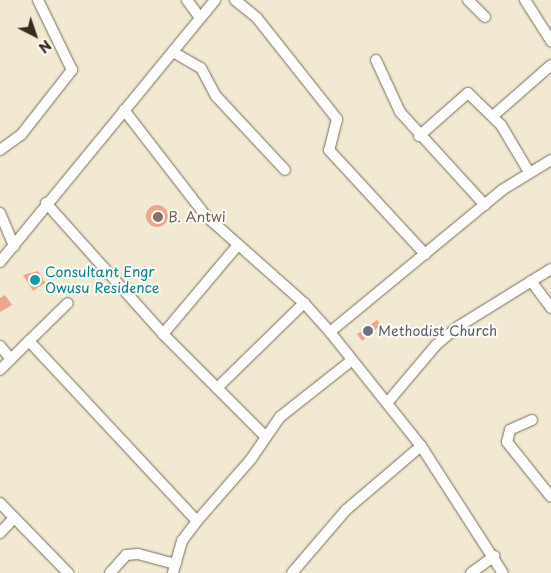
<!DOCTYPE html>
<style>
body{margin:0}
#map{position:relative;width:551px;height:573px;overflow:hidden;background:#f1e9d1;font-family:"Playpen Sans",sans-serif}
div>[style]{position:absolute}
[style*='--x']{left:calc(var(--x)*1px);top:calc(var(--y)*1px);width:calc(var(--w)*1px);rotate:calc(var(--a)*1deg)}
.building>*{inset:0;background:#eea68e}
.round{border-radius:50%}
.roads{filter:drop-shadow(0 0 1px #7b6d5d) drop-shadow(0 0 1px #7b6d5d)}
.minor>*{height:10px;margin:-5px;padding:0 5px;transform-origin:5px;border-radius:5px;background:#fff}
.dots>*{width:14px;height:14px;translate:-50% -50%;box-sizing:border-box;border:2px solid #fdfcf7;border-radius:50%}
span{translate:-50% -50%;white-space:nowrap;text-align:center;line-height:1.15;-webkit-text-stroke:4px #fdfcf7;paint-order:stroke}
.education-label{font-size:14px;color:#785e54}
.left{translate:0 -50%;text-align:left}
.culture-label{font-size:14px;color:#0d838f}
.worship-label{font-size:14px;color:#5b616d}
.north{position:absolute;left:10px;top:10px;width:50px;height:50px;-webkit-text-stroke:4px #fdfcf7;paint-order:stroke;rotate:139deg;font-size:14px;font-weight:700;line-height:20px;text-align:center;color:#3b2a1e}
.north::after{content:'';display:block;margin:auto;width:18px;height:22px;background:#3b2a1e;clip-path:polygon(50% 0,100% 100%,50% 72%,0 100%)}
</style>
<div id="map">
<div class="building">
<div class="round" style="left:146px;top:205px;width:22px;height:22px"></div>
<div style="clip-path:polygon(38px 271px,45px 283px,33px 291px,23px 275px)"></div>
<div style="clip-path:polygon(5px 295px,12px 305px,0 312px,0 298px)"></div>
<div style="clip-path:polygon(377px 320px,381px 325px,362px 341px,357px 334px)"></div>
</div>
<div class="roads">
<div class="minor">
<div style="--x:187;--y:0;--w:22;--a:54"></div>
<div style="--x:235;--y:0;--w:28;--a:39"></div>
<div style="--x:257;--y:18;--w:129;--a:51.6"></div>
<div style="--x:337;--y:119;--w:32;--a:104"></div>
<div style="--x:329;--y:150;--w:142;--a:47.3"></div>
<div style="--x:468;--y:0;--w:24;--a:45"></div>
<div style="--x:525;--y:0;--w:49;--a:57.6"></div>
<div style="--x:173;--y:52;--w:32;--a:30"></div>
<div style="--x:201;--y:68;--w:32;--a:62"></div>
<div style="--x:216;--y:96;--w:101;--a:47"></div>
<div style="--x:376;--y:60;--w:57;--a:65.2"></div>
<div style="--x:400;--y:112;--w:126;--a:47.6"></div>
<div style="--x:124;--y:110;--w:134;--a:52.3"></div>
<div style="--x:206;--y:216;--w:131;--a:41.6"></div>
<div style="--x:304;--y:303;--w:39;--a:48"></div>
<div style="--x:330;--y:332;--w:146;--a:51.4"></div>
<div style="--x:421;--y:446;--w:151;--a:57.2"></div>
<div style="--x:493;--y:116;--w:77;--a:-41.3"></div>
<div style="--x:419;--y:136;--w:65;--a:-41.3"></div>
<div style="--x:468;--y:93;--w:46;--a:44.1"></div>
<div style="--x:501;--y:125;--w:55;--a:59.2"></div>
<div style="--x:0;--y:150;--w:26;--a:-36"></div>
<div style="--x:21;--y:135;--w:83;--a:-51.9"></div>
<div style="--x:72;--y:70;--w:78;--a:-115.9"></div>
<div style="--x:46;--y:203;--w:176;--a:48.2"></div>
<div style="--x:163;--y:334;--w:143;--a:45"></div>
<div style="--x:0;--y:213;--w:36;--a:67"></div>
<div style="--x:0;--y:262;--w:339;--a:-50.6"></div>
<div style="--x:531;--y:281;--w:34;--a:53"></div>
<div style="--x:330;--y:332;--w:223;--a:-39.5"></div>
<div style="--x:502;--y:190;--w:57;--a:-31.5"></div>
<div style="--x:163;--y:334;--w:115;--a:-49.9"></div>
<div style="--x:29;--y:341;--w:54;--a:-44.3"></div>
<div style="--x:0;--y:346;--w:17;--a:50"></div>
<div style="--x:0;--y:370;--w:41;--a:-45"></div>
<div style="--x:29;--y:341;--w:246;--a:47"></div>
<div style="--x:197;--y:521;--w:25;--a:127"></div>
<div style="--x:182;--y:541;--w:33;--a:106"></div>
<div style="--x:217;--y:388;--w:122;--a:-44.3"></div>
<div style="--x:387;--y:403;--w:76;--a:-49.8"></div>
<div style="--x:436;--y:345;--w:30;--a:-40"></div>
<div style="--x:459;--y:326;--w:108;--a:-31.8"></div>
<div style="--x:532;--y:420;--w:24;--a:156"></div>
<div style="--x:510;--y:430;--w:12;--a:104"></div>
<div style="--x:507;--y:442;--w:70;--a:51.3"></div>
<div style="--x:0;--y:503;--w:98;--a:45.8"></div>
<div style="--x:197;--y:521;--w:82;--a:-48.9"></div>
<div style="--x:251;--y:459;--w:51;--a:-55.4"></div>
<div style="--x:280;--y:417;--w:90;--a:-38.3"></div>
<div style="--x:0;--y:533;--w:21;--a:-47"></div>
<div style="--x:110;--y:573;--w:24;--a:-48"></div>
<div style="--x:126;--y:555;--w:12;--a:-5"></div>
<div style="--x:138;--y:554;--w:39;--a:15"></div>
<div style="--x:292;--y:573;--w:83;--a:-49.4"></div>
<div style="--x:346;--y:510;--w:99;--a:-40.5"></div>
<div style="--x:471;--y:573;--w:29;--a:-36"></div>
</div>
</div>
<div class="dots">
<div style="left:158px;top:217px;background:#8d6e63"></div>
<div style="left:35px;top:280px;background:#0f9aa8"></div>
<div style="left:368px;top:331px;background:#6b7280"></div>
</div>
<div class="education-label">
<span class="left" style="left:168px;top:217px">B. Antwi</span>
</div>
<div class="culture-label">
<span class="left" style="left:45px;top:280px">Consultant Engr<br>Owusu Residence</span>
</div>
<div class="worship-label">
<span class="left" style="left:378px;top:331px">Methodist Church</span>
</div>
<div class="north">N</div>
</div>
